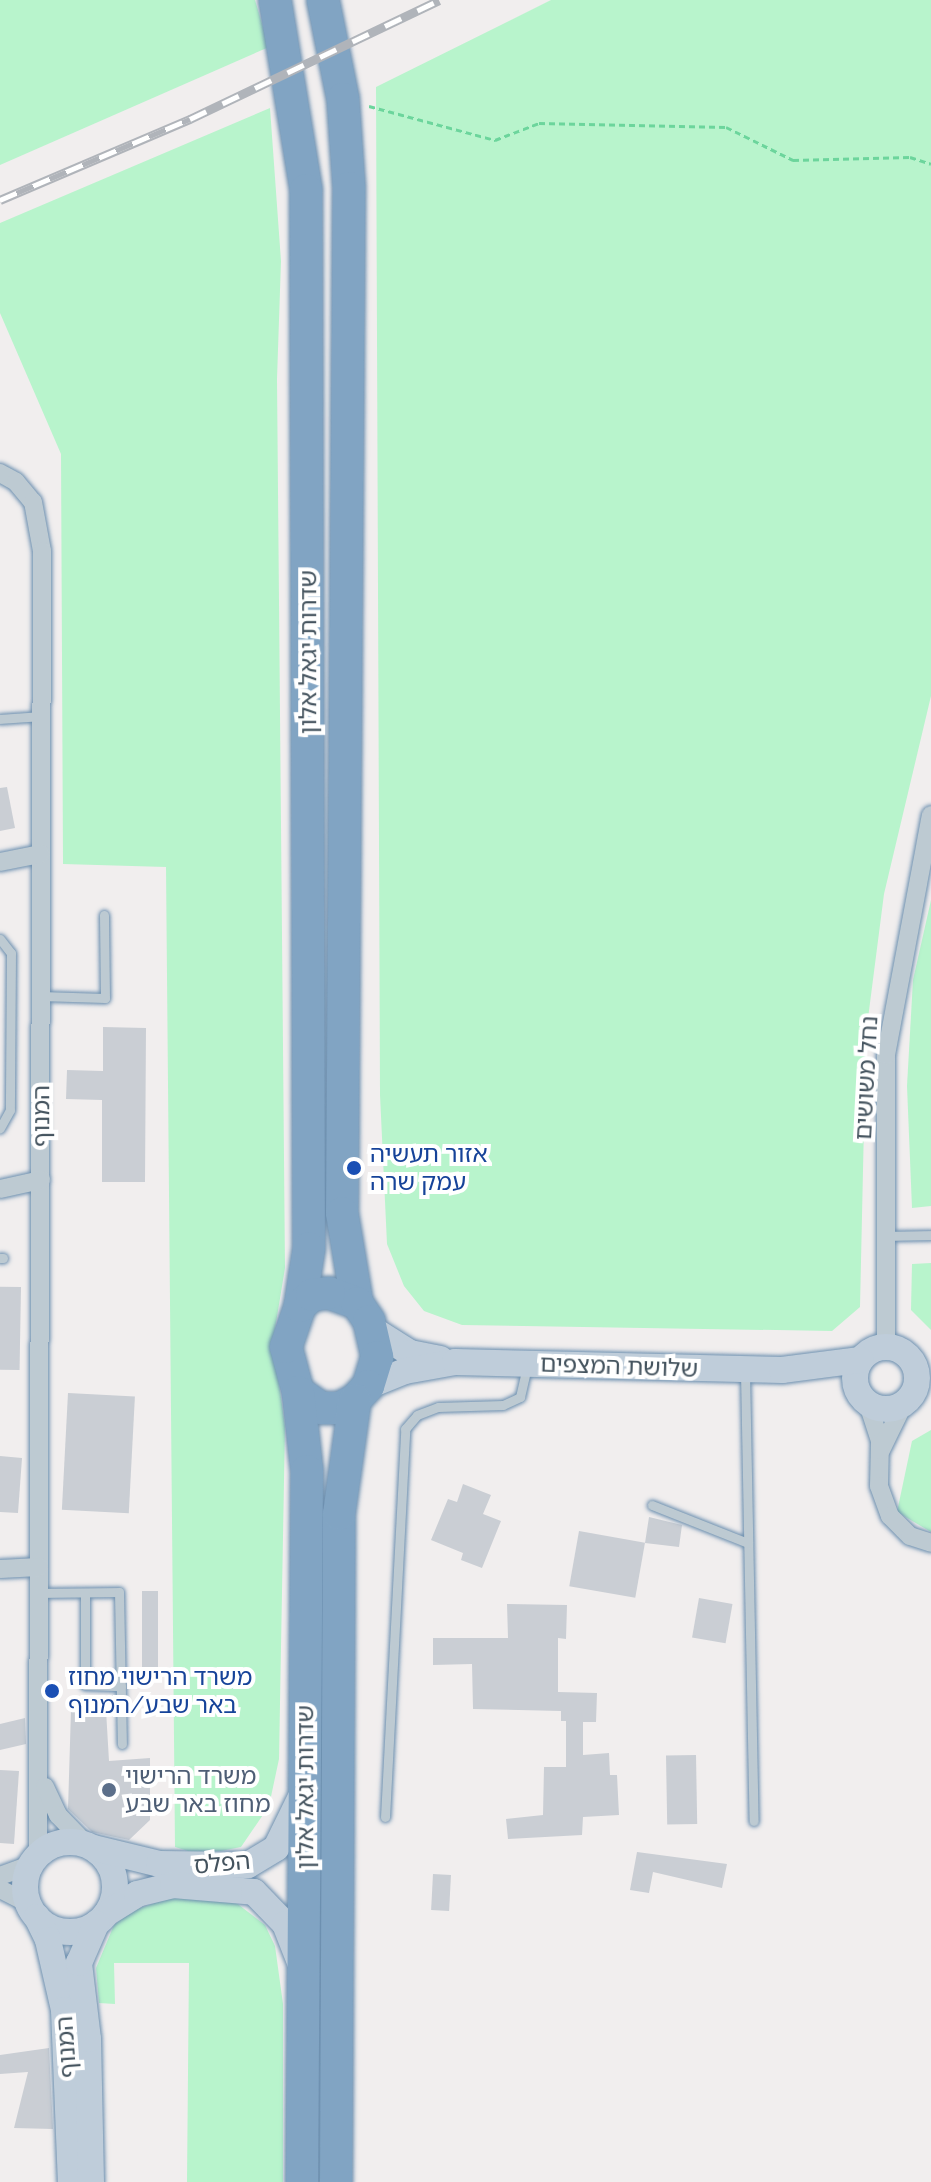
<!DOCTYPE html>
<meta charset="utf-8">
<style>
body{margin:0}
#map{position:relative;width:931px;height:2182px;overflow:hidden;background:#f1eeee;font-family:Raleway,"Noto Sans Hebrew",sans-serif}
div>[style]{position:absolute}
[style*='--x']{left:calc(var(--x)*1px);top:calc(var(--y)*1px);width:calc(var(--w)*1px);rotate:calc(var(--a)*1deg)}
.green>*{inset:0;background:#b8f4cc}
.building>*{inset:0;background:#caced4;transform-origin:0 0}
.path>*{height:3px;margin-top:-1.5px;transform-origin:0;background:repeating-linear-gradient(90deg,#6cd59c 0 6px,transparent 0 10px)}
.roads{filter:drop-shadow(0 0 2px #6c8faf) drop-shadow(0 0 2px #6c8faf)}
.lane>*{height:9px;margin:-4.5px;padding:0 4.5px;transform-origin:4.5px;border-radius:4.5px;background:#bdcad2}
.street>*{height:18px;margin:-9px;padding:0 9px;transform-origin:9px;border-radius:9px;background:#bdcad2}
.secondary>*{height:26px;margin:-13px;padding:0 13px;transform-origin:13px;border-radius:13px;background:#bfcdda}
.secondary>.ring{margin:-13px;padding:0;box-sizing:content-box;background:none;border:26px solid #bfcdda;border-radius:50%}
.highway>*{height:32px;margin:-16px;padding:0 16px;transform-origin:16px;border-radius:16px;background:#81a4c3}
.rail>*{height:9px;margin-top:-4.5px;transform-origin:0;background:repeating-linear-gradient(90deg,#fff 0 18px,#b0b4ba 0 36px);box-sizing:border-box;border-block:2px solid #b0b4ba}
.dots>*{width:22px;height:22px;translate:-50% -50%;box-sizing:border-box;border:4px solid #fff;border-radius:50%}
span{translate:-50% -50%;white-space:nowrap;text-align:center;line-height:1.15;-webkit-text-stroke:8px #fff;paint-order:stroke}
.street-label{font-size:24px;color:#44535e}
.transit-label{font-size:24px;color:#164399}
.left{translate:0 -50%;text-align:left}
.service-label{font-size:24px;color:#4e5e75}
</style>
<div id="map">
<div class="green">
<div style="clip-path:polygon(0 0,255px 0,269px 47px,0 165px)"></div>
<div style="clip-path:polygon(551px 0,931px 0,931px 696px,884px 894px,866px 1034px,860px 1307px,832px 1331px,462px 1325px,424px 1311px,404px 1286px,387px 1244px,380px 1095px,376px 87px)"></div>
<div style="clip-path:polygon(270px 108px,281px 261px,277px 379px,285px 1268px,273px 1341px,285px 1426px,279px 1759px,269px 1806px,241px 1847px,201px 1855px,175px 1847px,166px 867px,63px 864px,61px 454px,0 313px,0 223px)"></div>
<div style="clip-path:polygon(931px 900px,931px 1206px,912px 1208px,907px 1086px,913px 980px)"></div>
<div style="clip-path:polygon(931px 1263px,931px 1330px,911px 1310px,912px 1264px)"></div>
<div style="clip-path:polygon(931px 1430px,931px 1532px,897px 1512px,912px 1441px)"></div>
<div style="clip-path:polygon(176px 1896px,235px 1902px,265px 1925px,275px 1946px,283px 2004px,283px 2182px,187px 2182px,189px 1963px,114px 1963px,115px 2004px,99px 2003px,96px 1968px,114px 1925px,134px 1910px)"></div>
</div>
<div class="building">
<div style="clip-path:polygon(7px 787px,15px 828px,0 831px,0 788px)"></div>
<div style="clip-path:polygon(103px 1027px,146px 1028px,145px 1182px,102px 1182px,102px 1100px,66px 1099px,67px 1070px,103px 1071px)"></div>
<div style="left:21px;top:1287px;width:83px;height:21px;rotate:91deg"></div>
<div style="left:68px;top:1393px;width:67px;height:117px;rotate:3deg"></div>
<div style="clip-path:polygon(0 1456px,22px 1458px,18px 1513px,0 1512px)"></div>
<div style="clip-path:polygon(463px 1484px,491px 1495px,483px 1514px,501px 1521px,482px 1568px,461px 1560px,463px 1553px,431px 1540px,448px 1499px,457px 1502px)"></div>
<div style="clip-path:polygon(649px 1517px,682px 1525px,679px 1547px,645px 1543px)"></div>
<div style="left:579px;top:1531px;width:67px;height:56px;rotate:10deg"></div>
<div style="left:142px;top:1591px;width:16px;height:89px"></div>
<div style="left:699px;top:1598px;width:34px;height:40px;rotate:10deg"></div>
<div style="clip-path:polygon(507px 1604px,567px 1605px,566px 1639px,558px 1638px,558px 1692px,597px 1693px,596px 1722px,583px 1722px,583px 1755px,609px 1753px,610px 1775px,617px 1775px,619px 1815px,583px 1817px,582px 1835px,508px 1839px,506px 1819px,543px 1815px,544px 1767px,566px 1767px,566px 1721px,561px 1721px,561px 1711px,473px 1709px,472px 1664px,433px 1665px,433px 1638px,508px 1638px)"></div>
<div style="clip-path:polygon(71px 1710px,106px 1710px,109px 1761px,150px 1758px,150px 1820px,129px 1840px,92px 1832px,68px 1809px)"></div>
<div style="clip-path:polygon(25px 1718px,26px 1744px,0 1750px,0 1724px)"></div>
<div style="left:696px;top:1755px;width:69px;height:30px;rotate:89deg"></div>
<div style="clip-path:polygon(0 1770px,19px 1771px,14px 1844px,0 1843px)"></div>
<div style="clip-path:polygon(637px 1852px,727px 1864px,722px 1888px,653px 1872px,649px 1893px,630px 1890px)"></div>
<div style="left:433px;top:1874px;width:18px;height:36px;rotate:3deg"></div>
<div style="clip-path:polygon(49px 2048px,53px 2129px,14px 2128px,28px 2072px,0 2074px,0 2055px)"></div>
</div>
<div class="path">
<div style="--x:369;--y:106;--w:131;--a:15.1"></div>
<div style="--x:495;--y:140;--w:47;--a:-21.1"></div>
<div style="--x:539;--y:123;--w:187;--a:1.2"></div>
<div style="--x:726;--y:127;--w:75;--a:26.2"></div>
<div style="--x:793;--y:160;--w:117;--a:-1.5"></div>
<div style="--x:910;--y:157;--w:22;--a:18"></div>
</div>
<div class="roads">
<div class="lane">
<div style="--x:0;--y:719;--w:41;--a:-4.2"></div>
<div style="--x:0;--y:939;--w:18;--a:52"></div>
<div style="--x:11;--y:953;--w:157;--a:90.4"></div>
<div style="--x:10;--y:1110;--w:21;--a:119"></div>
<div style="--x:40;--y:996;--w:65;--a:1.8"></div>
<div style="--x:105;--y:998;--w:83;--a:-90.7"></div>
<div style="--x:886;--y:1236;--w:45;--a:-1.3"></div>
<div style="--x:0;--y:1258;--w:3;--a:0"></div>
<div style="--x:745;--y:1372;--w:449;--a:88.9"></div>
<div style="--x:652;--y:1505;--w:103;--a:21.6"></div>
<div style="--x:40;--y:1593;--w:79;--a:-0.7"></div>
<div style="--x:119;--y:1592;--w:152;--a:88.9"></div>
<div style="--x:85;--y:1593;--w:92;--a:90"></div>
<div style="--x:85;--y:1685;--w:36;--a:2"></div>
<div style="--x:385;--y:1817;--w:389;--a:-87"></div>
<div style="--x:405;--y:1429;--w:18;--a:-49"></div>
<div style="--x:417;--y:1415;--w:22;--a:-21"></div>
<div style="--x:438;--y:1407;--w:65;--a:-1.8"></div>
<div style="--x:503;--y:1405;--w:19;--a:-25"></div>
<div style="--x:520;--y:1397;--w:32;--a:-77"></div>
</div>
<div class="street">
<div style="--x:0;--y:473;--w:18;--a:29"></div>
<div style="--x:16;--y:482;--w:26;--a:50"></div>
<div style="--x:33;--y:502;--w:50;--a:79.6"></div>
<div style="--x:42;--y:551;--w:1304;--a:90.18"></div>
<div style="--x:0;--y:862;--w:41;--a:-11.3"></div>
<div style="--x:0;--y:1189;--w:42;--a:-12.4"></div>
<div style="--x:886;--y:1347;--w:292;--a:-90"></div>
<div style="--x:886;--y:1055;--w:244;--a:-79.4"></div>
<div style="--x:868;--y:1404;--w:40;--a:72"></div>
<div style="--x:880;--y:1442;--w:44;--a:91.3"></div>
<div style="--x:879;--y:1486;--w:32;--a:70"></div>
<div style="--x:890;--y:1516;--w:28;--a:45"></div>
<div style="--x:910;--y:1536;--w:22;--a:18"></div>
<div style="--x:881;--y:1450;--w:50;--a:-63.9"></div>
<div style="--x:0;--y:1569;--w:39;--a:-3"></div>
<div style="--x:45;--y:1787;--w:31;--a:65"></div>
<div style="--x:58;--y:1815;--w:42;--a:46"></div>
<div style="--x:0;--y:1876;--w:32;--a:-20"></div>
<div style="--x:0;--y:1889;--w:31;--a:27"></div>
</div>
<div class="secondary">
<div style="--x:372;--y:1329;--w:45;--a:32.3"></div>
<div style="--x:410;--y:1353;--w:31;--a:11"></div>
<div class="ring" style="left:855px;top:1347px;width:36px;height:36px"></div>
<div style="--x:368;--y:1386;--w:40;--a:-22"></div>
<div style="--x:405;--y:1371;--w:51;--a:-10.2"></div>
<div style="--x:455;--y:1362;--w:327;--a:1.4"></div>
<div style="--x:782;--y:1370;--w:79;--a:-7.3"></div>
<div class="ring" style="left:25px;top:1842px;width:64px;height:64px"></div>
<div style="--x:94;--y:1848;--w:67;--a:13.8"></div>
<div style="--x:159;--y:1864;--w:89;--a:0.6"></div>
<div style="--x:248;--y:1865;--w:33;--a:-31"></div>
<div style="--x:276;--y:1848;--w:57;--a:-63.9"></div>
<div style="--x:107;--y:1913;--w:36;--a:-32"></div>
<div style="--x:137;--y:1894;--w:37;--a:-14"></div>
<div style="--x:173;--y:1885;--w:81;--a:4.9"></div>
<div style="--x:254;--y:1892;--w:45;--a:45.9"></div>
<div style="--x:285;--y:1924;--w:41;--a:68.5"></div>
<div style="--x:37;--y:1917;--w:25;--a:64"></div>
<div style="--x:48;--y:1940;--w:72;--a:77.1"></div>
<div style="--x:64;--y:2010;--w:172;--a:87.7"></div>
<div style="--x:91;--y:2182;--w:143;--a:-91.2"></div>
<div style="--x:88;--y:2039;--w:77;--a:-96.8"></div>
<div style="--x:79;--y:1963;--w:43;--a:-66.4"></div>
</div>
<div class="highway">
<div style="--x:275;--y:0;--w:193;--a:80.7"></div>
<div style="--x:306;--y:190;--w:1058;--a:89.84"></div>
<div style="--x:309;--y:1248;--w:59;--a:98.8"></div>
<div style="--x:323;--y:0;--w:101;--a:78.6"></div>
<div style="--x:343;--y:99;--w:89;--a:86.1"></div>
<div style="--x:349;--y:188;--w:1025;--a:90.39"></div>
<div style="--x:342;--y:1213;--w:91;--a:80.5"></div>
<div style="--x:329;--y:1293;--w:30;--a:20"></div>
<div style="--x:357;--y:1303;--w:22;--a:56"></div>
<div style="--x:369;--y:1321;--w:37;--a:77"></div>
<div style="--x:377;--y:1357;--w:30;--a:107"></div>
<div style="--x:368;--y:1386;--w:19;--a:133"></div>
<div style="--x:355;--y:1400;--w:17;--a:152"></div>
<div style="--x:340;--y:1408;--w:19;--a:180"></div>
<div style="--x:321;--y:1408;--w:28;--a:-145"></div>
<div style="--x:298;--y:1392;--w:47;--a:-104.9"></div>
<div style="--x:286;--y:1347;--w:43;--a:-71.1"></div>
<div style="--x:300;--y:1306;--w:16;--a:-43"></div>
<div style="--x:312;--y:1295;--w:17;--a:-7"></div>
<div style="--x:298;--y:1392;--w:80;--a:83.5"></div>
<div style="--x:307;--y:1471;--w:711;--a:90.4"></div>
<div style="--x:336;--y:2182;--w:668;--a:-89.74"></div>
<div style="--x:339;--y:1514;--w:115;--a:-82"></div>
</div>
</div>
<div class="rail">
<div style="--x:0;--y:200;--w:207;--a:-23.1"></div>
<div style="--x:190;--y:119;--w:276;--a:-25.5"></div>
</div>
<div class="dots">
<div style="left:354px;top:1168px;background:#1a4fb4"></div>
<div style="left:52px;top:1691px;background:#1a4fb4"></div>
<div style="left:109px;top:1790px;background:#5c6f8a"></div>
</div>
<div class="street-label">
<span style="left:308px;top:652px;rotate:-90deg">שדרות יגאל אלון</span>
<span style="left:866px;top:1078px;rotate:-87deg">נחל משושים</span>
<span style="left:41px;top:1116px;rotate:-90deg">המנוף</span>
<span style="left:619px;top:1366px;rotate:2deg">שלושת המצפים</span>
<span style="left:305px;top:1787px;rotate:-90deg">שדרות יגאל אלון</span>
<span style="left:222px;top:1863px;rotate:-5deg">הפלס</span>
<span style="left:66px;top:2047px;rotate:-94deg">המנוף</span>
</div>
<div class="transit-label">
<span class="left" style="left:370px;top:1168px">אזור תעשיה<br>עמק שרה</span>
<span class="left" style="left:68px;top:1691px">משרד הרישוי מחוז<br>באר שבע/המנוף</span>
</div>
<div class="service-label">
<span class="left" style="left:125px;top:1790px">משרד הרישוי<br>מחוז באר שבע</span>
</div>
</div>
